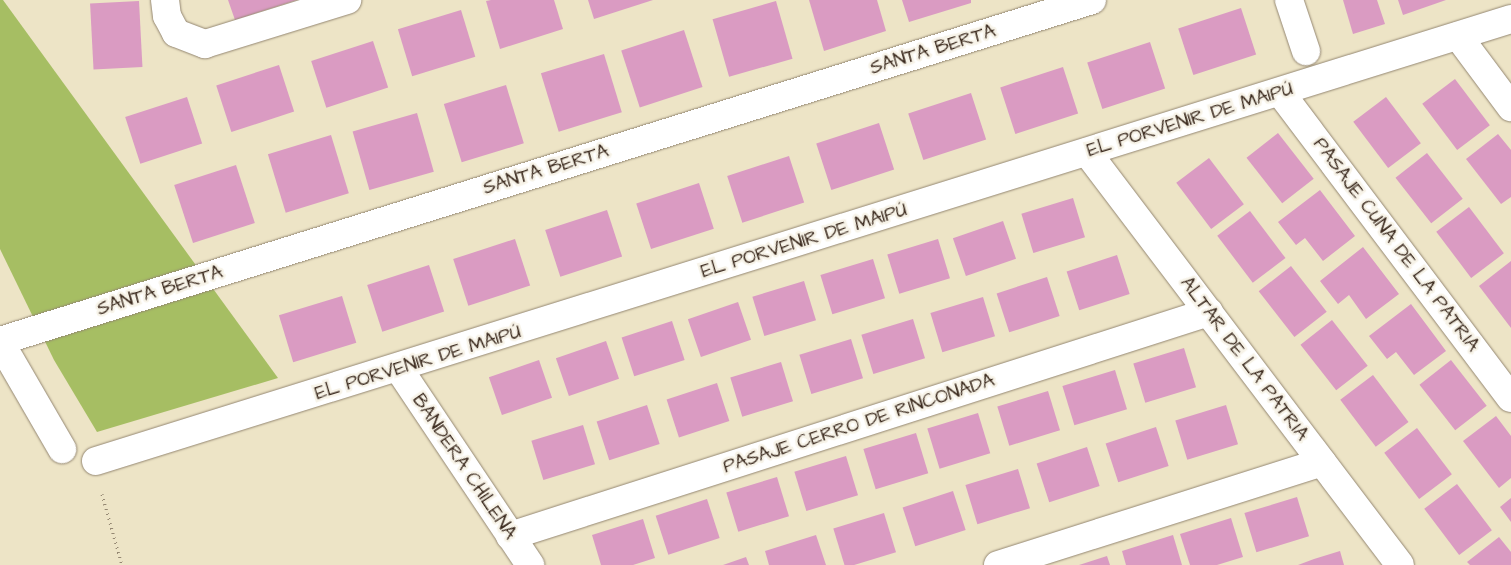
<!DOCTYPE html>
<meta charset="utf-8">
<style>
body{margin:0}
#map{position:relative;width:1511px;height:565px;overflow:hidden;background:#ede4c6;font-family:"Architects Daughter",sans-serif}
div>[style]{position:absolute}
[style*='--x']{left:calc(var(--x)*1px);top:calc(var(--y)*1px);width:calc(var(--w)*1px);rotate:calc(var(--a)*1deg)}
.green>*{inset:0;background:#a6be63}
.building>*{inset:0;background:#da9bc2;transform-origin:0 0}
.path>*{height:3px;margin-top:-1.5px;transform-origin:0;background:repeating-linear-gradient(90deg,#948772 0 1px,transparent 0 5px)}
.roads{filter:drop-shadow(0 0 1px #948772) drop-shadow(0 0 1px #948772)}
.minor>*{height:28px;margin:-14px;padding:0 14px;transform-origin:14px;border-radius:14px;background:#fff}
span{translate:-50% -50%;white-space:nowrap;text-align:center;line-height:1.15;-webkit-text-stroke:5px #f7f3e8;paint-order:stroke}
.street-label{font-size:19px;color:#3b2a1e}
</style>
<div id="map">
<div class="green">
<div style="clip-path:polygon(0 0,3px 0,278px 378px,97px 432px,54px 360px,0 249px)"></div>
</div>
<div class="building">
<div style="clip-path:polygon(228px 0,297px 0,235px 20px)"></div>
<div style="clip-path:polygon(491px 0,554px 0,563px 29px,500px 49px,486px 1px)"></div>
<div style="clip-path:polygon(588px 0,653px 0,594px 19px)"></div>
<div style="clip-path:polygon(809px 0,877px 0,886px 31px,824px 51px)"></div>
<div style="clip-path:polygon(902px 0,971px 0,971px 3px,909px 22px)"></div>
<div style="clip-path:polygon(1343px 0,1377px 0,1385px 24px,1353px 34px)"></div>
<div style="clip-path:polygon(1398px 0,1446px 0,1403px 15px)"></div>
<div style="left:139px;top:1px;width:66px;height:49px;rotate:87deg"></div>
<div style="left:776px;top:1px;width:60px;height:66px;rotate:74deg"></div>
<div style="left:1241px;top:8px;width:49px;height:66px;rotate:72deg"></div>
<div style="left:461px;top:10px;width:49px;height:66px;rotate:73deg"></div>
<div style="left:684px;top:30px;width:60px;height:66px;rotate:72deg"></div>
<div style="left:373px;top:41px;width:49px;height:65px;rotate:72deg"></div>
<div style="left:1150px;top:42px;width:49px;height:66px;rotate:72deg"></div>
<div style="left:604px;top:54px;width:61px;height:66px;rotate:73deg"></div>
<div style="left:279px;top:65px;width:49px;height:66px;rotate:72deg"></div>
<div style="left:1063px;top:67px;width:49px;height:66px;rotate:72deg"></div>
<div style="left:1455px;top:79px;width:58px;height:41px;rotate:53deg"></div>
<div style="left:506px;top:85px;width:61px;height:65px;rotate:73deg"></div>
<div style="left:971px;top:93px;width:49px;height:66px;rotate:72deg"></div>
<div style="left:187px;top:97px;width:49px;height:65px;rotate:72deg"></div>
<div style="left:1386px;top:97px;width:58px;height:41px;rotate:53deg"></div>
<div style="left:417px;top:113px;width:61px;height:67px;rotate:74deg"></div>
<div style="left:879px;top:123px;width:49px;height:66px;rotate:72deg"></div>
<div style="left:1278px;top:133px;width:58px;height:40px;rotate:52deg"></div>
<div style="clip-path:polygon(1498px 134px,1511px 150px,1511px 197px,1501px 204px,1466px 159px)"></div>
<div style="left:331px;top:135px;width:61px;height:66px;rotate:73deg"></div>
<div style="left:1427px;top:153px;width:58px;height:40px;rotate:52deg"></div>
<div style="left:789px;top:156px;width:49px;height:65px;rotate:72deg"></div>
<div style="left:1209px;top:158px;width:58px;height:41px;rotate:53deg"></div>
<div style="left:236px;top:165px;width:61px;height:65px;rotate:72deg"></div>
<div style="left:699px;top:183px;width:48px;height:66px;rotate:72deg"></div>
<div style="clip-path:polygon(1320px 190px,1355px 236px,1323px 261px,1305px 238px,1296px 245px,1278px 222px)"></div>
<div style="left:1073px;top:198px;width:41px;height:54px;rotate:73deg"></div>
<div style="left:1469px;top:207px;width:58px;height:41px;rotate:53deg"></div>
<div style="left:607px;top:210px;width:49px;height:65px;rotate:72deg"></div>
<div style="left:1250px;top:211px;width:59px;height:41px;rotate:53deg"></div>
<div style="left:1003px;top:221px;width:40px;height:53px;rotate:71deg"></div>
<div style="left:515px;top:239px;width:49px;height:65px;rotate:72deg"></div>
<div style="left:938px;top:239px;width:41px;height:53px;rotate:73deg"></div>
<div style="clip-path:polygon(1363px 247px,1399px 294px,1366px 319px,1349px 295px,1338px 304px,1320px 281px)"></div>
<div style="left:1117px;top:255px;width:41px;height:53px;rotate:72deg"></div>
<div style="left:873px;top:259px;width:41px;height:55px;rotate:73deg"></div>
<div style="clip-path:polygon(1511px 261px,1511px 328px,1479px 286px)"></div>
<div style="left:429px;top:265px;width:49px;height:65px;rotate:72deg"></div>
<div style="left:1291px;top:266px;width:58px;height:41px;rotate:52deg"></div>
<div style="left:1047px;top:277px;width:41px;height:53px;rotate:72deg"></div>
<div style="left:804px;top:281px;width:41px;height:54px;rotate:73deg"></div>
<div style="left:342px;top:296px;width:49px;height:66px;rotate:73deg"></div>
<div style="left:983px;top:297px;width:41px;height:55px;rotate:73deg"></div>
<div style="left:738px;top:302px;width:40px;height:53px;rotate:71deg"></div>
<div style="clip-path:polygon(1411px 304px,1446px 351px,1414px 375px,1396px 352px,1387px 359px,1369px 336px)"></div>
<div style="left:913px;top:319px;width:41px;height:54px;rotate:73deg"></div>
<div style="left:1332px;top:320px;width:58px;height:40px;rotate:52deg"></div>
<div style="left:672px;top:321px;width:41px;height:53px;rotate:72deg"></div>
<div style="left:851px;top:339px;width:41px;height:54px;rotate:73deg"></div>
<div style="left:606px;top:341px;width:40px;height:53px;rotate:71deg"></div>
<div style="left:1184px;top:348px;width:41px;height:53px;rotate:73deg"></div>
<div style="left:539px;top:360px;width:40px;height:53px;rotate:71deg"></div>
<div style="left:1451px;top:360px;width:58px;height:40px;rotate:52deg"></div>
<div style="left:781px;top:362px;width:41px;height:53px;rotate:73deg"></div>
<div style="left:1115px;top:370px;width:41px;height:55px;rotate:73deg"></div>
<div style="left:1373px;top:375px;width:59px;height:41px;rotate:53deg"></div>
<div style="left:717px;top:383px;width:40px;height:53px;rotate:72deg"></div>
<div style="left:1048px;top:391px;width:41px;height:53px;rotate:73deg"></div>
<div style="left:647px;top:405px;width:41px;height:53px;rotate:72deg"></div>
<div style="left:1226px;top:405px;width:41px;height:53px;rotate:73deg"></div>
<div style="left:978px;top:413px;width:42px;height:53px;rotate:73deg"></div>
<div style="clip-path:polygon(1496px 416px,1511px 436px,1511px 478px,1499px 488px,1463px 441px)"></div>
<div style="left:583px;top:425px;width:41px;height:54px;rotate:73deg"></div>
<div style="left:1156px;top:427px;width:41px;height:53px;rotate:72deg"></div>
<div style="left:1417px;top:428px;width:58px;height:41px;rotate:53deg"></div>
<div style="left:916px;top:433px;width:42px;height:55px;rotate:73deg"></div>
<div style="left:1087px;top:447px;width:41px;height:53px;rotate:72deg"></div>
<div style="left:846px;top:456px;width:41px;height:54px;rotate:73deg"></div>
<div style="left:1018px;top:469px;width:41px;height:55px;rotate:73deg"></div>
<div style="left:777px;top:477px;width:41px;height:53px;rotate:73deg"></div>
<div style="left:1457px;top:484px;width:58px;height:41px;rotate:53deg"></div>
<div style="left:953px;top:491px;width:41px;height:53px;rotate:72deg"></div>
<div style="left:1297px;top:497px;width:41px;height:55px;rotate:73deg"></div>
<div style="clip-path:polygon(1511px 498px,1511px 522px,1500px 507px)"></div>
<div style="left:707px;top:499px;width:41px;height:54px;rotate:72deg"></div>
<div style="left:884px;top:513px;width:41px;height:53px;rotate:73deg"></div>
<div style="clip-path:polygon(1231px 518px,1243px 557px,1217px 565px,1190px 565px,1180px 534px)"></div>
<div style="clip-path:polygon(643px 519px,655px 558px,633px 565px,601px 565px,592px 535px)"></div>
<div style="clip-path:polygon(816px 535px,826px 565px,769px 565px,765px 551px)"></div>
<div style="clip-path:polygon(1173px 535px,1182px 565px,1126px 565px,1122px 551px)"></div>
<div style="clip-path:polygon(1499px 537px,1511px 552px,1511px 565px,1470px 565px,1467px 562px)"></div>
<div style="clip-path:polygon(1340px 551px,1344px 565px,1298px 565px,1314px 559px)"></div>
<div style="clip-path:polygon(1107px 556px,1110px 565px,1079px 565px)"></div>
<div style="clip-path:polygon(746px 557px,749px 565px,723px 565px)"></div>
</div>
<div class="path">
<div style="--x:102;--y:494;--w:74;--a:74.3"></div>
</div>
<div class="roads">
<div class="minor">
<div style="--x:165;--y:0;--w:16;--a:83"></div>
<div style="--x:167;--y:16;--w:19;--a:62"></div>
<div style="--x:176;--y:33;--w:31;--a:21"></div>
<div style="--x:205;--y:44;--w:149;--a:-17.2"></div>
<div style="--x:1289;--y:0;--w:54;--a:71.6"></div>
<div style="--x:1458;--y:36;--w:89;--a:53.3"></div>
<div style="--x:1280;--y:92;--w:383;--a:53"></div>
<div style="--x:1087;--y:152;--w:518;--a:52.84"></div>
<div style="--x:0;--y:341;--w:1144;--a:-17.34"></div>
<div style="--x:0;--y:342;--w:124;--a:59.9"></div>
<div style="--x:399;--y:369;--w:236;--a:56.2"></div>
<div style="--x:96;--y:461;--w:1482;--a:-17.35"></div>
<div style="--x:510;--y:536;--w:734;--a:-17.77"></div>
<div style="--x:998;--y:565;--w:340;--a:-17.6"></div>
</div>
</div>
<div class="street-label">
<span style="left:933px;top:50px;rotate:-17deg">SANTA BERTA</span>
<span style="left:1190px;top:120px;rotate:-17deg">EL PORVENIR DE MAIPÚ</span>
<span style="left:546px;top:170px;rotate:-17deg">SANTA BERTA</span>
<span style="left:804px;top:241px;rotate:-17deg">EL PORVENIR DE MAIPÚ</span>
<span style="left:1396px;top:245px;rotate:53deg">PASAJE CUNA DE LA PATRIA</span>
<span style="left:160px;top:291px;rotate:-17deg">SANTA BERTA</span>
<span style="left:1244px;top:359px;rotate:53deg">ALTAR DE LA PATRIA</span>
<span style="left:418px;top:363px;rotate:-17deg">EL PORVENIR DE MAIPÚ</span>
<span style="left:859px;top:424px;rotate:-18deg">PASAJE CERRO DE RINCONADA</span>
<span style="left:464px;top:467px;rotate:56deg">BANDERA CHILENA</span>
</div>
</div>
